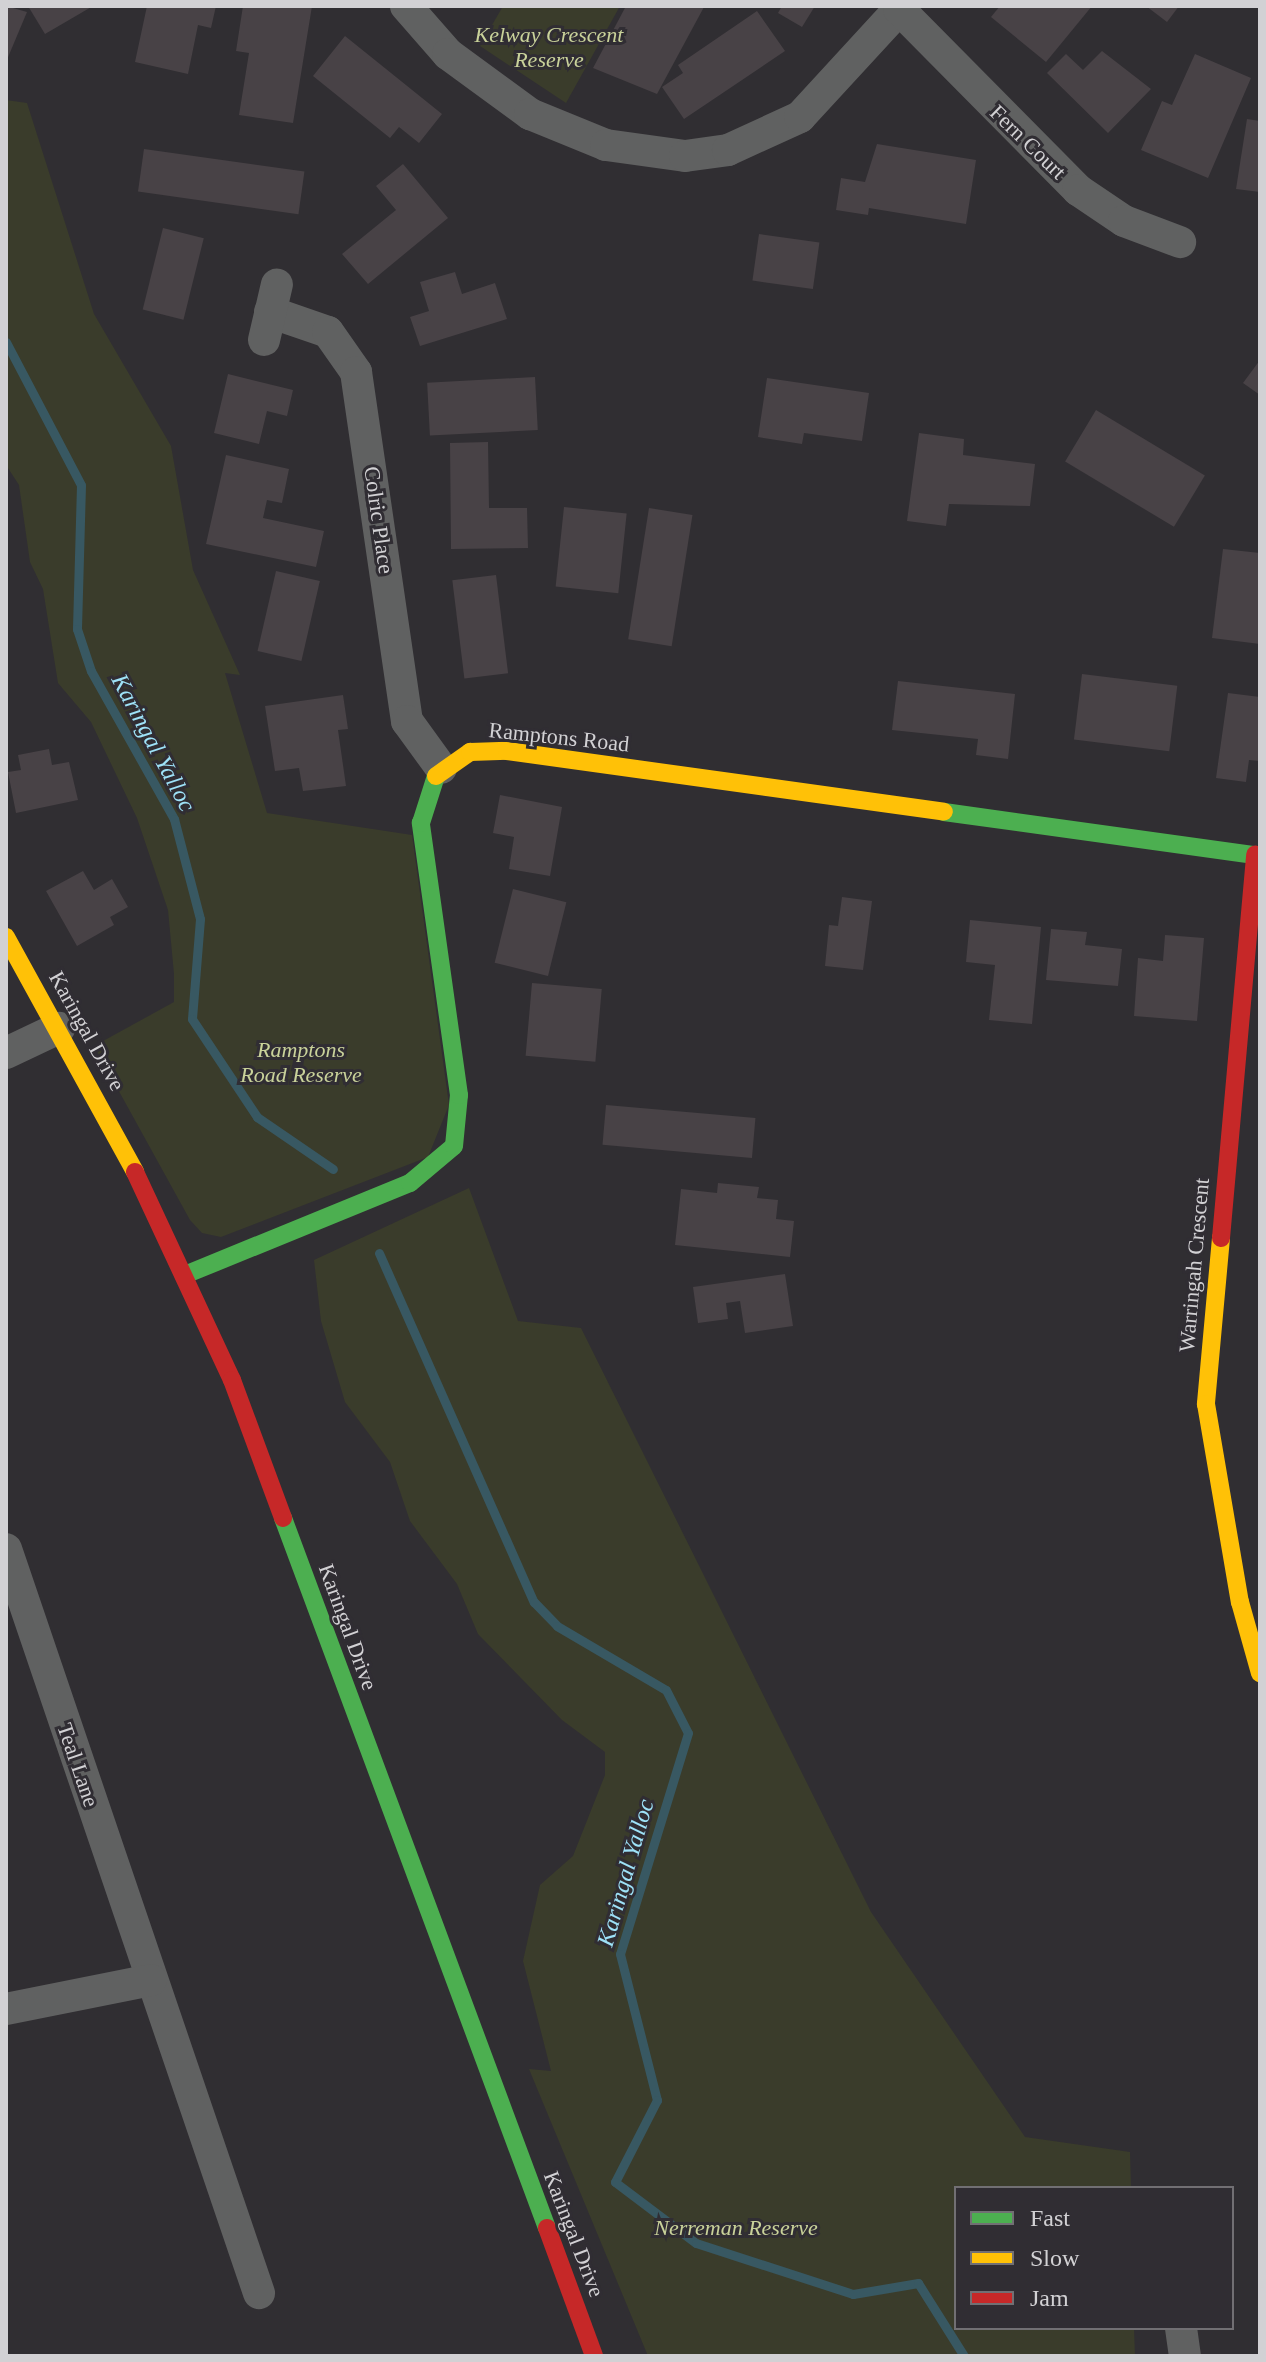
<!DOCTYPE html>
<style>
body{margin:0}
#map{position:relative;width:1266px;height:2362px;overflow:hidden;background:#302e32;font-family:Georgia,serif}
div>[style]{position:absolute}
[style*='--x']{left:calc(var(--x)*1px);top:calc(var(--y)*1px);width:calc(var(--w)*1px);rotate:calc(var(--a)*1deg)}
.green>*{inset:0;background:#3a3c2b}
.stream>*{height:9px;margin:-4.5px;padding:0 4.5px;transform-origin:4.5px;border-radius:4.5px;background:#385862}
.building>*{inset:0;background:#484246;transform-origin:0 0}
.street>*{height:32px;margin:-16px;padding:0 16px;transform-origin:16px;border-radius:16px;background:#606161}
.fast>*{height:18px;margin:-9px;padding:0 9px;transform-origin:9px;border-radius:9px;background:#4caf50}
.slow>*{height:18px;margin:-9px;padding:0 9px;transform-origin:9px;border-radius:9px;background:#ffc107}
.jam>*{height:18px;margin:-9px;padding:0 9px;transform-origin:9px;border-radius:9px;background:#c62828}
span{translate:-50% -50%;white-space:nowrap;text-align:center;line-height:1.15;-webkit-text-stroke:6px #302d33;paint-order:stroke}
.park-label{font-size:22px;color:#c9d29a;font-style:italic}
.street-label{font-size:22px;color:#d2d1d4}
.water-label{font-size:24px;color:#9ee2f8;font-style:italic}
.frame{position:absolute;inset:0;border:8px solid #d2d1d4;pointer-events:none}
.legend{position:absolute;left:954px;top:2186px;width:280px;height:144px;box-sizing:border-box;background:#302d33;border:2px solid #716f73;margin:0;padding:10px 14px;list-style:none;font-size:24px;color:#d2d1d4}
.legend li{display:flex;align-items:center;gap:16px;height:40px}
.legend b{width:40px;border:2px solid #716f73}
</style>
<div id="map">
<div class="green">
<div style="clip-path:polygon(503px 6px,620px 6px,566px 103px,480px 46px)"></div>
<div style="clip-path:polygon(6px 100px,27px 103px,94px 314px,171px 446px,193px 570px,240px 675px,225px 673px,267px 813px,412px 835px,449px 1105px,428px 1157px,221px 1237px,202px 1233px,190px 1220px,94px 1046px,174px 1002px,174px 974px,168px 910px,137px 818px,91px 722px,58px 683px,43px 589px,30px 562px,19px 485px,6px 465px)"></div>
<div style="clip-path:polygon(469px 1188px,518px 1321px,581px 1328px,871px 1912px,1025px 2137px,1130px 2152px,1131px 2188px,956px 2188px,956px 2328px,1134px 2328px,1135px 2356px,648px 2356px,529px 2069px,551px 2071px,523px 1961px,540px 1885px,573px 1856px,605px 1775px,605px 1752px,562px 1720px,478px 1634px,457px 1584px,410px 1521px,390px 1462px,345px 1402px,321px 1321px,314px 1260px)"></div>
</div>
<div class="stream">
<div style="--x:6;--y:342;--w:161;--a:62.3"></div>
<div style="--x:81;--y:485;--w:144;--a:91.6"></div>
<div style="--x:77;--y:629;--w:44;--a:71.6"></div>
<div style="--x:91;--y:671;--w:170;--a:60.7"></div>
<div style="--x:174;--y:819;--w:103;--a:75.4"></div>
<div style="--x:200;--y:919;--w:100;--a:94.6"></div>
<div style="--x:192;--y:1019;--w:118;--a:56.4"></div>
<div style="--x:257;--y:1117;--w:92;--a:34.4"></div>
<div style="--x:379;--y:1253;--w:382;--a:66.1"></div>
<div style="--x:534;--y:1602;--w:33;--a:46"></div>
<div style="--x:557;--y:1626;--w:126;--a:30.4"></div>
<div style="--x:666;--y:1690;--w:48;--a:62.9"></div>
<div style="--x:688;--y:1733;--w:231;--a:107.1"></div>
<div style="--x:620;--y:1954;--w:151;--a:75.8"></div>
<div style="--x:657;--y:2100;--w:92;--a:117.1"></div>
<div style="--x:615;--y:2182;--w:101;--a:37"></div>
<div style="--x:696;--y:2243;--w:165;--a:18"></div>
<div style="--x:853;--y:2294;--w:66;--a:-9.6"></div>
<div style="--x:918;--y:2283;--w:86;--a:57.8"></div>
</div>
<div class="building">
<div style="clip-path:polygon(6px 6px,27px 12px,6px 62px)"></div>
<div style="clip-path:polygon(28px 6px,93px 6px,45px 34px)"></div>
<div style="clip-path:polygon(147px 6px,216px 6px,211px 28px,198px 25px,188px 74px,135px 62px)"></div>
<div style="clip-path:polygon(243px 6px,312px 6px,293px 123px,239px 115px,249px 53px,236px 51px)"></div>
<div style="clip-path:polygon(626px 6px,704px 7px,657px 94px,593px 68px)"></div>
<div style="clip-path:polygon(782px 6px,815px 6px,802px 27px,778px 13px)"></div>
<div style="clip-path:polygon(1000px 6px,1092px 6px,1046px 62px,991px 17px)"></div>
<div style="clip-path:polygon(1146px 6px,1179px 6px,1167px 22px)"></div>
<div style="clip-path:polygon(757px 11px,785px 51px,684px 119px,662px 87px,683px 73px,678px 65px)"></div>
<div style="clip-path:polygon(345px 36px,442px 114px,419px 143px,399px 127px,390px 138px,313px 76px)"></div>
<div style="clip-path:polygon(1102px 51px,1151px 89px,1108px 133px,1047px 73px,1066px 54px,1083px 70px)"></div>
<div style="clip-path:polygon(1195px 54px,1251px 78px,1208px 178px,1141px 150px,1162px 101px,1172px 105px)"></div>
<div style="clip-path:polygon(1247px 119px,1260px 121px,1260px 192px,1236px 189px)"></div>
<div style="clip-path:polygon(877px 144px,976px 160px,966px 224px,869px 208px,868px 215px,836px 210px,841px 178px,865px 182px)"></div>
<div style="left:144px;top:149px;width:162px;height:43px;rotate:8deg"></div>
<div style="clip-path:polygon(403px 164px,448px 218px,368px 284px,342px 254px,396px 210px,376px 186px)"></div>
<div style="left:163px;top:228px;width:42px;height:84px;rotate:14deg"></div>
<div style="left:759px;top:234px;width:61px;height:47px;rotate:8deg"></div>
<div style="clip-path:polygon(455px 272px,462px 294px,495px 283px,507px 319px,420px 346px,410px 317px,429px 311px,420px 282px)"></div>
<div style="clip-path:polygon(1260px 360px,1260px 395px,1243px 383px)"></div>
<div style="clip-path:polygon(228px 374px,293px 390px,287px 416px,267px 411px,259px 444px,214px 433px)"></div>
<div style="left:535px;top:377px;width:53px;height:108px;rotate:87deg"></div>
<div style="clip-path:polygon(767px 378px,869px 393px,862px 441px,804px 433px,802px 444px,758px 437px)"></div>
<div style="left:1096px;top:410px;width:127px;height:60px;rotate:31deg"></div>
<div style="clip-path:polygon(919px 433px,964px 439px,963px 455px,1035px 464px,1030px 506px,949px 504px,946px 526px,907px 521px)"></div>
<div style="clip-path:polygon(488px 442px,489px 508px,527px 508px,528px 548px,451px 549px,450px 443px)"></div>
<div style="clip-path:polygon(226px 455px,289px 469px,282px 503px,267px 500px,263px 518px,324px 531px,316px 567px,206px 544px)"></div>
<div style="left:564px;top:507px;width:63px;height:80px;rotate:6deg"></div>
<div style="left:649px;top:508px;width:44px;height:133px;rotate:9deg"></div>
<div style="clip-path:polygon(1223px 549px,1260px 553px,1260px 644px,1212px 638px)"></div>
<div style="left:276px;top:571px;width:45px;height:82px;rotate:13deg"></div>
<div style="left:496px;top:575px;width:99px;height:44px;rotate:83deg"></div>
<div style="left:1082px;top:674px;width:96px;height:66px;rotate:7deg"></div>
<div style="clip-path:polygon(898px 681px,1015px 694px,1008px 759px,976px 755px,978px 739px,892px 730px)"></div>
<div style="clip-path:polygon(1228px 693px,1260px 697px,1260px 761px,1249px 760px,1246px 782px,1216px 778px)"></div>
<div style="clip-path:polygon(343px 695px,348px 729px,338px 730px,346px 786px,303px 791px,299px 768px,275px 771px,265px 706px)"></div>
<div style="clip-path:polygon(49px 749px,52px 765px,69px 762px,78px 800px,16px 813px,8px 772px,21px 770px,18px 755px)"></div>
<div style="clip-path:polygon(500px 795px,562px 807px,550px 876px,509px 869px,514px 837px,493px 833px)"></div>
<div style="clip-path:polygon(83px 871px,94px 890px,112px 879px,128px 907px,110px 917px,114px 925px,77px 946px,46px 891px)"></div>
<div style="left:513px;top:889px;width:55px;height:76px;rotate:14deg"></div>
<div style="clip-path:polygon(842px 897px,872px 901px,863px 970px,825px 966px,829px 925px,838px 926px)"></div>
<div style="clip-path:polygon(970px 920px,1041px 927px,1032px 1024px,989px 1020px,995px 965px,966px 962px)"></div>
<div style="clip-path:polygon(1051px 929px,1087px 932px,1085px 945px,1122px 949px,1118px 986px,1046px 980px)"></div>
<div style="clip-path:polygon(1165px 935px,1204px 938px,1197px 1021px,1134px 1016px,1138px 958px,1163px 961px)"></div>
<div style="left:532px;top:983px;width:70px;height:73px;rotate:5deg"></div>
<div style="left:606px;top:1105px;width:150px;height:40px;rotate:5deg"></div>
<div style="clip-path:polygon(718px 1183px,759px 1187px,757px 1198px,778px 1200px,776px 1219px,794px 1221px,790px 1257px,675px 1245px,681px 1189px,717px 1193px)"></div>
<div style="clip-path:polygon(785px 1274px,793px 1326px,745px 1333px,740px 1301px,726px 1303px,728px 1319px,698px 1323px,693px 1287px)"></div>
</div>
<div class="street">
<div style="--x:406;--y:6;--w:64;--a:48.8"></div>
<div style="--x:448;--y:54;--w:102;--a:36.2"></div>
<div style="--x:530;--y:114;--w:82;--a:22.2"></div>
<div style="--x:606;--y:145;--w:80;--a:7.9"></div>
<div style="--x:685;--y:156;--w:43;--a:-7.9"></div>
<div style="--x:728;--y:150;--w:79;--a:-24.6"></div>
<div style="--x:800;--y:117;--w:151;--a:-47.4"></div>
<div style="--x:899;--y:9;--w:255;--a:45.3"></div>
<div style="--x:1078;--y:190;--w:55;--a:34"></div>
<div style="--x:1124;--y:221;--w:60;--a:20.6"></div>
<div style="--x:270;--y:312;--w:61;--a:19"></div>
<div style="--x:328;--y:332;--w:49;--a:55"></div>
<div style="--x:356;--y:372;--w:353;--a:81.7"></div>
<div style="--x:407;--y:721;--w:58;--a:54.1"></div>
<div style="--x:264;--y:340;--w:57;--a:-76.9"></div>
<div style="--x:6;--y:1053;--w:59;--a:-25.3"></div>
<div style="--x:6;--y:1549;--w:786;--a:71.22"></div>
<div style="--x:6;--y:2009;--w:148;--a:-11.3"></div>
<div style="--x:1181;--y:2328;--w:28;--a:82"></div>
</div>
<div class="fast">
<div style="--x:944;--y:812;--w:319;--a:7.9"></div>
<div style="--x:187;--y:1274;--w:241;--a:-22.2"></div>
<div style="--x:410;--y:1183;--w:57;--a:-40.1"></div>
<div style="--x:454;--y:1146;--w:51;--a:-84.4"></div>
<div style="--x:459;--y:1095;--w:275;--a:-98"></div>
<div style="--x:421;--y:823;--w:49;--a:-72.3"></div>
<div style="--x:283;--y:1518;--w:757;--a:69.6"></div>
</div>
<div class="slow">
<div style="--x:436;--y:776;--w:42;--a:-35.2"></div>
<div style="--x:470;--y:752;--w:37;--a:-2"></div>
<div style="--x:507;--y:751;--w:441;--a:7.9"></div>
<div style="--x:6;--y:937;--w:268;--a:61.2"></div>
<div style="--x:1221;--y:1238;--w:167;--a:95.2"></div>
<div style="--x:1206;--y:1404;--w:201;--a:80.3"></div>
<div style="--x:1240;--y:1602;--w:74;--a:74.3"></div>
</div>
<div class="jam">
<div style="--x:135;--y:1172;--w:230;--a:65"></div>
<div style="--x:232;--y:1380;--w:147;--a:69.7"></div>
<div style="--x:1221;--y:1238;--w:385;--a:-84.9"></div>
<div style="--x:547;--y:2228;--w:136;--a:69.8"></div>
</div>
<div class="park-label">
<span style="left:549px;top:47px">Kelway Crescent<br>Reserve</span>
<span style="left:301px;top:1062px">Ramptons<br>Road Reserve</span>
<span style="left:736px;top:2228px">Nerreman Reserve</span>
</div>
<div class="street-label">
<span style="left:1028px;top:142px;rotate:44deg">Fern Court</span>
<span style="left:379px;top:520px;rotate:82deg">Colric Place</span>
<span style="left:559px;top:737px;rotate:6deg">Ramptons Road</span>
<span style="left:87px;top:1031px;rotate:61deg">Karingal Drive</span>
<span style="left:1194px;top:1265px;rotate:-85deg">Warringah Crescent</span>
<span style="left:348px;top:1627px;rotate:70deg">Karingal Drive</span>
<span style="left:78px;top:1765px;rotate:71deg">Teal Lane</span>
<span style="left:574px;top:2234px;rotate:69deg">Karingal Drive</span>
</div>
<div class="water-label">
<span style="left:153px;top:743px;rotate:62deg">Karingal Yalloc</span>
<span style="left:626px;top:1873px;rotate:-74deg">Karingal Yalloc</span>
</div>
<div class="frame"></div>
<ul class="legend">
<li><b style="height:10px;background:#4caf50"></b>Fast</li>
<li><b style="height:10px;background:#ffc107"></b>Slow</li>
<li><b style="height:10px;background:#c62828"></b>Jam</li>
</ul>
</div>
